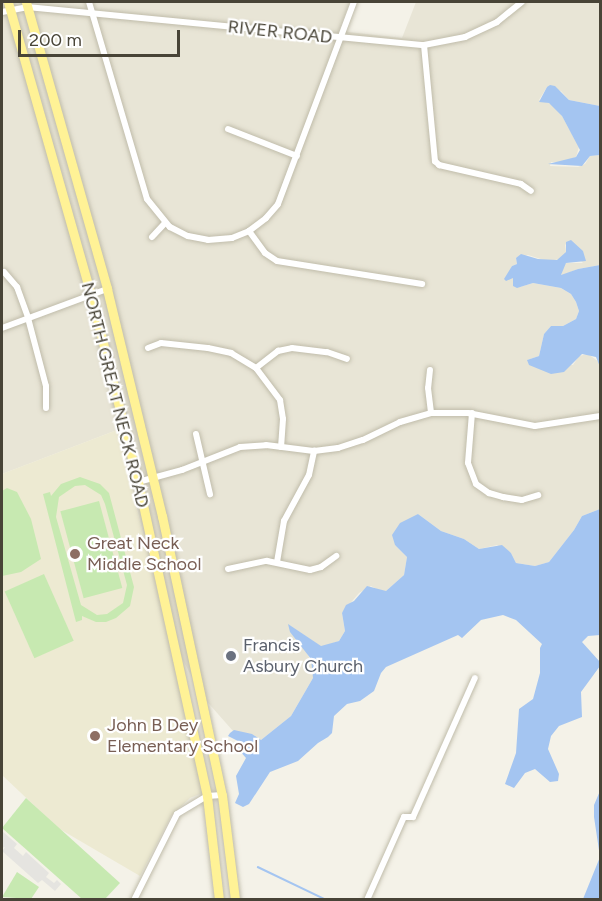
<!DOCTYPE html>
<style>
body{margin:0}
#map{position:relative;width:602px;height:901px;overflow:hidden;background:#f4f2e8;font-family:Figtree,sans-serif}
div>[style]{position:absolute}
.residential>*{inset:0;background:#e8e5d6}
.education>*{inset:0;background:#edead2}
.green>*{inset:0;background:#c7e9b1;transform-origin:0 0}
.parking>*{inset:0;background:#e5e4e0}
.water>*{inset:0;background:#a4c5f1}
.stream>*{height:1.5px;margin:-0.75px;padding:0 0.75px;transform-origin:0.75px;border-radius:0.75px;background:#a4c5f1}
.roads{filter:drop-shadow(0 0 2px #c0bcaa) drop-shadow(0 0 2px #c0bcaa)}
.minor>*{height:6px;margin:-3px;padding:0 3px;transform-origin:3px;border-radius:3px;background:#fff}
.primary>*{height:9px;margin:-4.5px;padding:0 4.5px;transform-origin:4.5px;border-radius:4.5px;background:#fff296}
.dots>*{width:16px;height:16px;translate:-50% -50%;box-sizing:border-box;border:3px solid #fff;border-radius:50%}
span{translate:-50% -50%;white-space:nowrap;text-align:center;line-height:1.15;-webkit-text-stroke:4.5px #fff;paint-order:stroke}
.street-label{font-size:18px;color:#484437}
.education-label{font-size:18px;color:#785e54}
.left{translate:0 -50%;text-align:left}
.worship-label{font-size:18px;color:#5b616d}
.frame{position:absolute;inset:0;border:3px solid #484437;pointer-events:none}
.scale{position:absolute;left:18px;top:30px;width:162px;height:27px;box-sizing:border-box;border:3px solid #484437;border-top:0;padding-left:8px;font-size:18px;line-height:21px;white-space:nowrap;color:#484437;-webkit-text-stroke:4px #fff;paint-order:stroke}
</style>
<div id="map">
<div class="residential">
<i style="clip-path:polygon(2px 2px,350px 2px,339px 31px,402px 38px,416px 2px,600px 2px,600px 106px,569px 100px,561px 91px,547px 87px,539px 100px,552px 104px,562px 116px,579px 147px,576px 157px,563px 162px,551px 162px,550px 166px,578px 167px,585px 164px,590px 156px,600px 155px,600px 265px,578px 269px,561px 276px,562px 267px,566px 263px,583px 263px,565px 244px,566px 252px,562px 259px,547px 261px,528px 255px,516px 258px,517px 264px,512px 266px,509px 274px,514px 279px,513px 285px,520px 287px,533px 283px,561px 288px,571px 294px,576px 302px,579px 311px,576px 319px,563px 326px,551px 326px,544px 334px,539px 356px,527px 360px,573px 365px,579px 356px,588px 354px,599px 362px,600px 509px,582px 516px,574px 530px,549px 562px,535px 566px,516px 563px,511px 553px,497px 545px,479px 549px,464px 539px,441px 531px,418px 514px,395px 545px,407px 557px,404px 575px,386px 591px,382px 592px,371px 586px,359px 593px,342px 613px,345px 631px,339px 641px,321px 647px,314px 643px,307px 653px,313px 665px,313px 678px,291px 716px,261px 740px,233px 731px,203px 697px,168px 633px,117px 430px,2px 474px)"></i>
</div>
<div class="education">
<i style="clip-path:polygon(117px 430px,168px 633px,202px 793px,190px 798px,171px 816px,140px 876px,58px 828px,2px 775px,2px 474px)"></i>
</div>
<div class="green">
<i style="clip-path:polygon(evenodd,80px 477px,100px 484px,109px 493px,134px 587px,130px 606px,116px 618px,106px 622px,96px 622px,82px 616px,82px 620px,76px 622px,43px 494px,50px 492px,51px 496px,61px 484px,80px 477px,85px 485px,101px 495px,105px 504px,127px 585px,123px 603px,107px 614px,97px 615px,81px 605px,56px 517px,59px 497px,75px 486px,85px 485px)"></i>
<i style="clip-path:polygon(7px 488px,17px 492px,31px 519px,41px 559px,21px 572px,2px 576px,2px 491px)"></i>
<i style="left:99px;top:501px;width:90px;height:40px;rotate:75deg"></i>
<i style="left:44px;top:574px;width:73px;height:43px;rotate:66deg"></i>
<i style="clip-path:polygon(26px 798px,120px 883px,105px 899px,82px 899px,2px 828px)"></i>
<i style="clip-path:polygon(17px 872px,39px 887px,31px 899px,2px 897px)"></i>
</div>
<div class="parking">
<i style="clip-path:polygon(2px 831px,17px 844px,14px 848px,23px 856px,26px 852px,49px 873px,46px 877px,54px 883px,57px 880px,61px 884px,55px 891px,42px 880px,38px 883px,2px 851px,5px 847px,2px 848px)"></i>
</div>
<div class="water">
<i style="clip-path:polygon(550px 85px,555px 86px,569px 100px,600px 106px,600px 155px,590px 156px,582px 166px,548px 164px,576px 157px,580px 150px,562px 116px,549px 103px,539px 102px,547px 87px)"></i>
<i style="clip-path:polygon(571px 240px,583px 251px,586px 261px,566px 263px,561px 275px,578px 269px,600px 265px,600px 367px,596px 357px,582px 354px,564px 372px,551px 374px,529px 365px,527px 360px,539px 356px,544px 334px,551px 326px,563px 326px,576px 319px,579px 311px,576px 302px,571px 294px,561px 288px,533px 283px,517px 288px,513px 286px,513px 278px,506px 281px,504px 279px,512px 266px,517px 264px,516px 258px,521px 254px,538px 259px,557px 260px,566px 252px,566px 242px)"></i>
<i style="clip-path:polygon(600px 509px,600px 635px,588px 636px,582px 642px,600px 662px,600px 666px,581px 692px,582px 717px,559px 726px,551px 736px,548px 749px,559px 774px,558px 781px,550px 782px,535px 769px,525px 773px,514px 788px,505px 784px,516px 753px,519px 709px,533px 699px,540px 673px,540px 648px,542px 644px,516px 620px,503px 615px,481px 620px,462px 638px,458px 635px,386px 667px,381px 673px,374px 691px,360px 701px,347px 704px,334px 716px,332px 733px,328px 737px,318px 743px,298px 761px,270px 772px,249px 804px,243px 807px,235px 803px,239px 794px,236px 776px,246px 758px,239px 750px,238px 741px,228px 736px,230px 733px,234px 730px,252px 734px,261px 740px,291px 716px,313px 678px,311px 659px,290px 632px,288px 624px,321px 646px,339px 641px,345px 631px,342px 613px,346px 605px,354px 601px,367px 586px,386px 591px,404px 575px,407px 557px,395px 545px,392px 535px,400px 523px,418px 514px,441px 531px,464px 539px,479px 549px,502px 545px,511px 553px,516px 563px,535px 566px,549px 562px,574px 530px,582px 516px)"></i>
<i style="clip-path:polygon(600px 791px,600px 899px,583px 899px,600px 857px,594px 817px,594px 805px)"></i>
</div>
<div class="stream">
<i style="left:258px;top:867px;width:76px;rotate:25.6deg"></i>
</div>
<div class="roads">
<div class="minor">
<i style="left:89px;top:2px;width:205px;rotate:73.6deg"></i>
<i style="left:147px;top:199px;width:36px;rotate:51deg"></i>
<i style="left:170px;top:227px;width:20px;rotate:27deg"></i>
<i style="left:188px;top:236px;width:20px;rotate:11deg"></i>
<i style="left:208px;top:240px;width:24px;rotate:-5deg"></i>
<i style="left:232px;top:238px;width:18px;rotate:-22deg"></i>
<i style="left:249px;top:231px;width:21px;rotate:-37deg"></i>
<i style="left:266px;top:218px;width:18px;rotate:-49deg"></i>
<i style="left:278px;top:204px;width:216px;rotate:-69.4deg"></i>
<i style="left:2px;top:12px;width:25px;rotate:-11deg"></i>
<i style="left:27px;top:7px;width:399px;rotate:5.5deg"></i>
<i style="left:424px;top:45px;width:42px;rotate:-11deg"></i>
<i style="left:465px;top:37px;width:35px;rotate:-25deg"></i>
<i style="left:497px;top:22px;width:32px;rotate:-39deg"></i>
<i style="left:424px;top:45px;width:117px;rotate:84.6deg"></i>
<i style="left:435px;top:161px;width:6px;rotate:45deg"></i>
<i style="left:439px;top:165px;width:84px;rotate:13deg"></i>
<i style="left:521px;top:184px;width:12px;rotate:35deg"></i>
<i style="left:228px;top:129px;width:74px;rotate:21.4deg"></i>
<i style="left:249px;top:231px;width:27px;rotate:54deg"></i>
<i style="left:265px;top:253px;width:14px;rotate:34deg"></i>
<i style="left:277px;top:261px;width:147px;rotate:9deg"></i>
<i style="left:152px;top:237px;width:19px;rotate:-47deg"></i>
<i style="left:4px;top:272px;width:20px;rotate:49deg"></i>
<i style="left:17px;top:287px;width:33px;rotate:70deg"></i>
<i style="left:28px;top:318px;width:70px;rotate:75.2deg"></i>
<i style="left:46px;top:386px;width:22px;rotate:90deg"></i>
<i style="left:2px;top:328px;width:112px;rotate:-20.4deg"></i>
<i style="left:148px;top:348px;width:14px;rotate:-21deg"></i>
<i style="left:161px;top:343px;width:47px;rotate:6.1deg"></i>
<i style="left:208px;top:348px;width:24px;rotate:12deg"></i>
<i style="left:231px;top:353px;width:29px;rotate:31deg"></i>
<i style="left:256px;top:368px;width:40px;rotate:53deg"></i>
<i style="left:280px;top:400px;width:19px;rotate:81deg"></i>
<i style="left:283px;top:419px;width:28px;rotate:94deg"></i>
<i style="left:256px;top:368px;width:28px;rotate:-38deg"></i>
<i style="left:278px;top:351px;width:14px;rotate:-12deg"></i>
<i style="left:292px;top:348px;width:35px;rotate:7deg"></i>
<i style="left:327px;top:352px;width:21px;rotate:19deg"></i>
<i style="left:430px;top:370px;width:18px;rotate:96deg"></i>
<i style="left:428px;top:388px;width:25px;rotate:83deg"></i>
<i style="left:472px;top:413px;width:50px;rotate:94.6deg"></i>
<i style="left:468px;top:463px;width:22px;rotate:69deg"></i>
<i style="left:476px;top:484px;width:16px;rotate:35deg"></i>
<i style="left:489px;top:493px;width:15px;rotate:16deg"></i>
<i style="left:503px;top:497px;width:19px;rotate:9deg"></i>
<i style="left:522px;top:500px;width:17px;rotate:-17deg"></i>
<i style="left:196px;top:434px;width:62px;rotate:76.9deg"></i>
<i style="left:138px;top:482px;width:46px;rotate:-15.3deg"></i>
<i style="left:182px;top:470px;width:62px;rotate:-21.6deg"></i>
<i style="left:240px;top:447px;width:26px;rotate:-4deg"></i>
<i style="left:266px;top:445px;width:48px;rotate:7.1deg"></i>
<i style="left:314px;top:451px;width:24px;rotate:-7deg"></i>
<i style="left:338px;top:448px;width:26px;rotate:-18deg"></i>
<i style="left:363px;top:440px;width:41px;rotate:-25.9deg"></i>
<i style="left:400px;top:422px;width:32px;rotate:-16deg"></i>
<i style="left:431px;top:413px;width:37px"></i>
<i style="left:468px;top:413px;width:68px;rotate:11deg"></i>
<i style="left:535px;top:426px;width:66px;rotate:-8.7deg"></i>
<i style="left:277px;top:562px;width:42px;rotate:-80.3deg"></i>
<i style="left:284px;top:521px;width:52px;rotate:-61.5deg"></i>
<i style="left:309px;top:475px;width:25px;rotate:-78deg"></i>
<i style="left:228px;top:569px;width:40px;rotate:-12deg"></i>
<i style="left:267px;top:561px;width:44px;rotate:11.8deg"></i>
<i style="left:310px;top:570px;width:11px;rotate:-15deg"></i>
<i style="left:321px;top:567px;width:19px;rotate:-36deg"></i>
<i style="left:134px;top:900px;width:96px;rotate:-63.4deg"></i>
<i style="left:177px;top:814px;width:35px;rotate:-31deg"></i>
<i style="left:207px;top:796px;width:15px;rotate:-4deg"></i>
<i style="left:367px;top:900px;width:91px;rotate:-66deg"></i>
<i style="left:404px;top:817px;width:9px"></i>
<i style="left:413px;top:817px;width:152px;rotate:-66deg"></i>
</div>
<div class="primary">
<i style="left:8px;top:2px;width:305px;rotate:74.2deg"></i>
<i style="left:91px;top:295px;width:193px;rotate:75.9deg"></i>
<i style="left:138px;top:482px;width:321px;rotate:77.6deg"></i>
<i style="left:207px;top:796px;width:105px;rotate:83.4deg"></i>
<i style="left:26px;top:2px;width:298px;rotate:74.2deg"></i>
<i style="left:107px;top:289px;width:234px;rotate:76.4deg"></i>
<i style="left:162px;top:516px;width:285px;rotate:77.9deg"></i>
<i style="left:222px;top:795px;width:106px;rotate:82.9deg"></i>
</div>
</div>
<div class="dots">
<i style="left:75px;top:554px;background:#8d6e63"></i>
<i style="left:231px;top:656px;background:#6b7280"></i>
<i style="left:95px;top:736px;background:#8d6e63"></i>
</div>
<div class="street-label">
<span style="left:280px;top:32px;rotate:6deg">RIVER ROAD</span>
<span style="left:115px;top:395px;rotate:76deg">NORTH GREAT NECK ROAD</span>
</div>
<div class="education-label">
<span class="left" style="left:87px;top:554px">Great Neck<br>Middle School</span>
<span class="left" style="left:107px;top:736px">John B Dey<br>Elementary School</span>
</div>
<div class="worship-label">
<span class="left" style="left:243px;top:656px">Francis<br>Asbury Church</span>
</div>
<div class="frame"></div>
<div class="scale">200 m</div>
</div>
